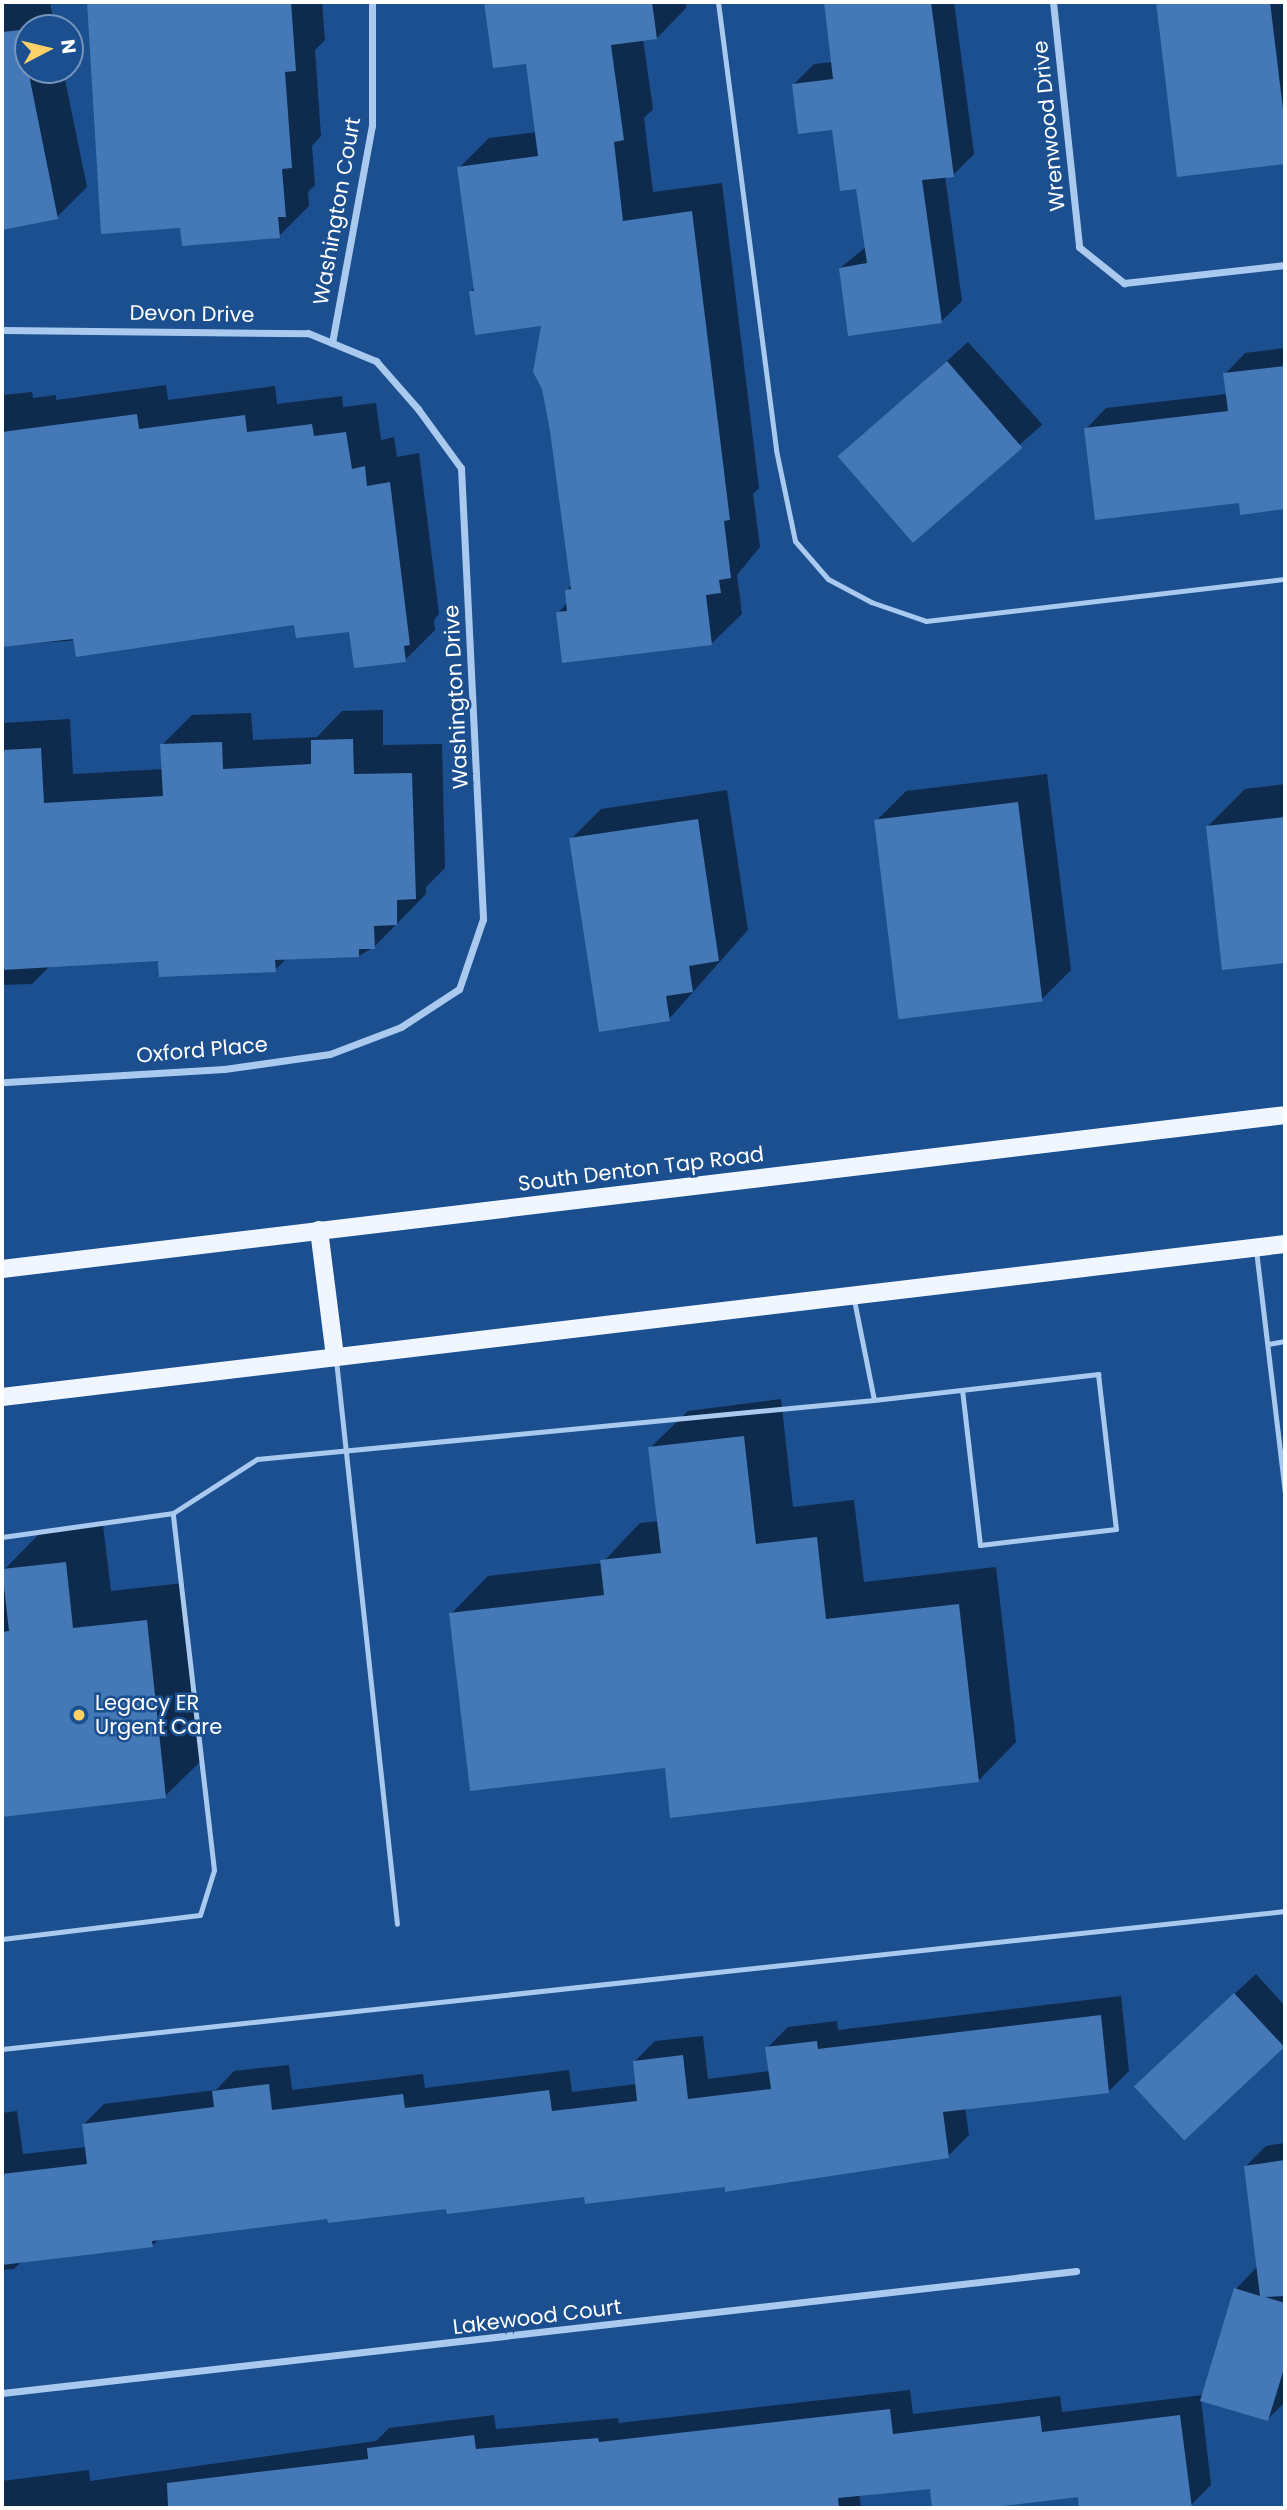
<!DOCTYPE html>
<style>
body{margin:0}
#map{position:relative;width:1287px;height:2510px;overflow:hidden;background:#1b4f8f;font-family:Poppins,sans-serif}
div>[style]{position:absolute}
.shadow>*{inset:0;background:#0007;transform-origin:0 0}
.building>*{inset:0;background:#4478b7;transform-origin:0 0}
.lane>*{height:5px;margin:-2.5px;padding:0 2.5px;transform-origin:2.5px;border-radius:2.5px;background:#a9c9ee}
.street>*{height:7px;margin:-3.5px;padding:0 3.5px;transform-origin:3.5px;border-radius:3.5px;background:#a9c9ee}
.primary>*{height:18px;margin:-9px;padding:0 9px;transform-origin:9px;border-radius:9px;background:#f0f6ff}
.dots>*{width:19px;height:19px;translate:-50% -50%;box-sizing:border-box;border:4px solid #1b4f8f;border-radius:50%}
span{translate:-50% -50%;white-space:nowrap;text-align:center;line-height:1.15;-webkit-text-stroke:5px #1b4f8f;paint-order:stroke}
.street-label{font-size:21px;color:#fff}
.poi-label{font-size:21px;color:#fff}
.left{translate:0 -50%;text-align:left}
.frame{position:absolute;inset:0;border:4px solid #fff;pointer-events:none}
.north{position:absolute;left:14px;top:14px;width:70px;height:70px;box-sizing:border-box;background:#1b4f8f;border:2px solid #7695bc;border-radius:50%;rotate:83deg;font-size:19px;font-weight:700;line-height:28px;text-align:center;color:#fff}
.north::after{content:'';display:block;margin:auto;width:24px;height:32px;background:#ffd166;clip-path:polygon(50% 0,100% 100%,50% 72%,0 100%)}
</style>
<div id="map">
<div class="shadow">
<i style="clip-path:polygon(2px 2px,50px 2px,55px 28px,28px 28px,28px 70px,63px 70px,87px 187px,57px 217px,3px 228px)"></i>
<i style="clip-path:polygon(89px 2px,322px 2px,325px 40px,315px 50px,321px 136px,312px 146px,315px 185px,308px 192px,309px 206px,279px 236px,182px 226px,103px 232px)"></i>
<i style="clip-path:polygon(482px 2px,686px 2px,686px 8px,657px 38px,643px 39px,653px 109px,644px 118px,653px 192px,722px 183px,759px 488px,753px 494px,760px 547px,737px 575px,742px 614px,712px 643px,558px 613px,568px 602px,567px 590px,572px 585px,543px 324px,471px 292px,475px 287px,459px 168px,489px 138px,537px 132px,527px 62px)"></i>
<i style="clip-path:polygon(825px 2px,954px 2px,974px 154px,953px 175px,945px 176px,962px 301px,941px 322px,840px 268px,866px 247px,858px 187px,834px 128px,794px 84px,814px 64px,833px 62px)"></i>
<i style="clip-path:polygon(1158px 2px,1285px 2px,1285px 162px,1179px 175px)"></i>
<i style="left:968px;top:342px;width:111px;height:172px;rotate:48deg"></i>
<i style="clip-path:polygon(1285px 348px,1285px 508px,1242px 513px,1240px 501px,1086px 429px,1106px 408px,1227px 394px,1225px 374px,1245px 353px)"></i>
<i style="clip-path:polygon(166px 385px,168px 400px,275px 386px,277px 404px,342px 396px,343px 407px,376px 403px,381px 440px,394px 437px,397px 457px,419px 453px,439px 614px,434px 620px,435px 630px,405px 660px,351px 630px,296px 623px,2px 646px,2px 395px,32px 392px,33px 398px,56px 395px,56px 400px)"></i>
<i style="clip-path:polygon(383px 710px,383px 745px,442px 744px,445px 868px,426px 887px,426px 894px,374px 947px,359px 956px,287px 958px,275px 970px,159px 960px,50px 966px,32px 984px,2px 985px,2px 723px,70px 719px,73px 774px,163px 769px,162px 745px,192px 715px,251px 713px,253px 740px,317px 737px,342px 711px)"></i>
<i style="clip-path:polygon(1047px 774px,1071px 970px,1041px 1000px,876px 821px,906px 791px)"></i>
<i style="clip-path:polygon(1285px 784px,1285px 961px,1224px 968px,1208px 826px,1245px 789px)"></i>
<i style="clip-path:polygon(727px 790px,748px 930px,669px 1019px,571px 839px,601px 809px)"></i>
<i style="clip-path:polygon(781px 1399px,793px 1507px,854px 1500px,864px 1582px,996px 1567px,1016px 1742px,979px 1780px,666px 1766px,451px 1614px,488px 1576px,602px 1563px,640px 1523px,659px 1521px,650px 1448px,688px 1411px)"></i>
<i style="clip-path:polygon(103px 1525px,111px 1591px,184px 1583px,203px 1759px,165px 1796px,2px 1815px,4px 1570px,41px 1532px)"></i>
<i style="clip-path:polygon(1256px 1974px,1285px 2006px,1285px 2044px,1185px 2138px,1157px 2066px)"></i>
<i style="clip-path:polygon(1121px 1996px,1129px 2071px,1109px 2091px,965px 2107px,969px 2135px,948px 2156px,329px 2217px,160px 2238px,152px 2246px,22px 2261px,14px 2269px,2px 2270px,2px 2113px,17px 2111px,23px 2154px,87px 2147px,84px 2124px,104px 2104px,216px 2090px,234px 2071px,289px 2065px,292px 2090px,423px 2074px,425px 2088px,569px 2070px,572px 2092px,637px 2084px,634px 2062px,655px 2041px,703px 2036px,708px 2079px,770px 2071px,767px 2048px,788px 2027px,837px 2021px,838px 2030px)"></i>
<i style="clip-path:polygon(1285px 2143px,1285px 2250px,1257px 2253px,1246px 2166px,1266px 2146px)"></i>
<i style="clip-path:polygon(1256px 2268px,1285px 2277px,1285px 2402px,1268px 2419px,1201px 2399px,1211px 2485px,1191px 2505px,1081px 2508px,1079px 2495px,934px 2508px,932px 2487px,859px 2494px,861px 2508px,2px 2508px,2px 2481px,89px 2470px,90px 2481px,376px 2441px,389px 2428px,494px 2415px,496px 2429px,618px 2418px,619px 2423px,910px 2390px,913px 2414px,1060px 2396px,1062px 2412px,1203px 2395px,1236px 2289px)"></i>
</div>
<div class="building">
<i style="clip-path:polygon(87px 2px,291px 2px,296px 71px,285px 72px,292px 168px,282px 169px,286px 217px,278px 217px,280px 238px,182px 246px,180px 228px,101px 234px)"></i>
<i style="clip-path:polygon(484px 2px,652px 2px,657px 39px,611px 45px,624px 140px,614px 142px,623px 221px,692px 211px,730px 520px,724px 521px,731px 578px,719px 580px,721px 593px,706px 595px,712px 645px,562px 663px,556px 612px,567px 611px,565px 590px,571px 589px,550px 431px,542px 389px,533px 372px,541px 326px,475px 335px,469px 291px,474px 291px,457px 167px,538px 156px,526px 64px,493px 68px)"></i>
<i style="clip-path:polygon(824px 2px,931px 2px,954px 177px,922px 180px,942px 323px,848px 336px,839px 268px,867px 263px,856px 189px,840px 191px,832px 130px,798px 134px,792px 84px,833px 79px)"></i>
<i style="clip-path:polygon(1156px 2px,1270px 2px,1285px 126px,1285px 164px,1177px 177px)"></i>
<i style="clip-path:polygon(20px 30px,58px 219px,2px 230px,2px 32px)"></i>
<i style="left:947px;top:361px;width:115px;height:145px;rotate:49deg"></i>
<i style="clip-path:polygon(1285px 366px,1285px 509px,1240px 515px,1239px 503px,1095px 520px,1084px 428px,1228px 411px,1223px 373px)"></i>
<i style="clip-path:polygon(137px 414px,139px 429px,245px 415px,247px 432px,312px 424px,314px 436px,346px 432px,352px 469px,365px 466px,367px 486px,390px 482px,410px 645px,404px 646px,406px 662px,354px 668px,349px 632px,296px 638px,294px 625px,76px 657px,73px 639px,2px 647px,2px 432px)"></i>
<i style="clip-path:polygon(353px 739px,354px 774px,412px 773px,416px 899px,397px 900px,397px 925px,374px 926px,375px 949px,359px 949px,359px 957px,275px 960px,276px 972px,159px 977px,158px 961px,2px 970px,2px 750px,41px 748px,44px 803px,163px 796px,160px 744px,222px 742px,223px 769px,311px 764px,311px 740px)"></i>
<i style="left:1018px;top:802px;width:201px;height:145px;rotate:83deg"></i>
<i style="clip-path:polygon(1285px 817px,1285px 963px,1222px 970px,1206px 826px)"></i>
<i style="clip-path:polygon(698px 819px,719px 961px,689px 966px,693px 992px,666px 996px,670px 1021px,599px 1032px,569px 838px)"></i>
<i style="clip-path:polygon(744px 1436px,756px 1544px,817px 1537px,826px 1619px,959px 1604px,979px 1782px,670px 1818px,665px 1768px,470px 1791px,449px 1613px,604px 1595px,600px 1560px,661px 1553px,648px 1447px)"></i>
<i style="clip-path:polygon(66px 1562px,73px 1628px,147px 1620px,166px 1798px,2px 1817px,2px 1632px,9px 1631px,2px 1569px)"></i>
<i style="left:1234px;top:1993px;width:74px;height:137px;rotate:47deg"></i>
<i style="clip-path:polygon(1101px 2015px,1109px 2093px,943px 2112px,949px 2158px,725px 2192px,725px 2187px,585px 2204px,584px 2197px,447px 2214px,446px 2209px,328px 2223px,327px 2219px,152px 2241px,153px 2247px,2px 2265px,2px 2174px,87px 2164px,82px 2124px,214px 2107px,212px 2091px,269px 2084px,272px 2110px,403px 2094px,405px 2108px,549px 2090px,552px 2111px,637px 2101px,633px 2061px,683px 2055px,688px 2099px,771px 2089px,765px 2047px,817px 2041px,818px 2049px)"></i>
<i style="clip-path:polygon(1285px 2160px,1285px 2296px,1265px 2297px,1285px 2303px,1285px 2365px,1268px 2421px,1200px 2401px,1234px 2288px,1260px 2296px,1244px 2166px)"></i>
<i style="clip-path:polygon(890px 2409px,893px 2434px,1040px 2416px,1042px 2432px,1180px 2415px,1192px 2508px,1079px 2508px,1078px 2497px,986px 2508px,932px 2508px,930px 2489px,838px 2498px,839px 2508px,168px 2508px,167px 2483px,368px 2459px,367px 2448px,474px 2435px,476px 2449px,598px 2438px,599px 2442px)"></i>
</div>
<div class="lane">
<i style="left:718px;top:2px;width:452px;rotate:82.6deg"></i>
<i style="left:776px;top:450px;width:93px;rotate:78.2deg"></i>
<i style="left:795px;top:541px;width:50px;rotate:49deg"></i>
<i style="left:828px;top:579px;width:49px;rotate:28.1deg"></i>
<i style="left:871px;top:602px;width:58px;rotate:19.1deg"></i>
<i style="left:926px;top:621px;width:361px;rotate:-6.7deg"></i>
<i style="left:1256px;top:1250px;width:245px;rotate:83.2deg"></i>
<i style="left:1268px;top:1344px;width:17px;rotate:-10deg"></i>
<i style="left:336px;top:1360px;width:567px;rotate:83.83deg"></i>
<i style="left:874px;top:1400px;width:226px;rotate:-6.6deg"></i>
<i style="left:1098px;top:1374px;width:156px;rotate:83.4deg"></i>
<i style="left:1116px;top:1529px;width:137px;rotate:173.3deg"></i>
<i style="left:980px;top:1545px;width:156px;rotate:-96.6deg"></i>
<i style="left:2px;top:1537px;width:173px;rotate:-8deg"></i>
<i style="left:173px;top:1513px;width:100px;rotate:-32.7deg"></i>
<i style="left:257px;top:1459px;width:620px;rotate:-5.46deg"></i>
<i style="left:874px;top:1400px;width:102px;rotate:-101.3deg"></i>
<i style="left:2px;top:1939px;width:199px;rotate:-6.9deg"></i>
<i style="left:200px;top:1915px;width:47px;rotate:-72.7deg"></i>
<i style="left:214px;top:1870px;width:359px;rotate:-96.6deg"></i>
<i style="left:2px;top:2049px;width:1290px;rotate:-6.14deg"></i>
</div>
<div class="street">
<i style="left:1053px;top:2px;width:246px;rotate:83.9deg"></i>
<i style="left:1079px;top:247px;width:58px;rotate:38.7deg"></i>
<i style="left:1124px;top:283px;width:162px;rotate:-6.4deg"></i>
<i style="left:2px;top:330px;width:306px;rotate:0.6deg"></i>
<i style="left:308px;top:333px;width:74px;rotate:22.4deg"></i>
<i style="left:376px;top:361px;width:64px;rotate:48.8deg"></i>
<i style="left:418px;top:409px;width:73px;rotate:53.9deg"></i>
<i style="left:461px;top:468px;width:452px;rotate:87.2deg"></i>
<i style="left:483px;top:919px;width:74px;rotate:108.9deg"></i>
<i style="left:459px;top:989px;width:69px;rotate:146.8deg"></i>
<i style="left:401px;top:1027px;width:76px;rotate:159.2deg"></i>
<i style="left:330px;top:1054px;width:107px;rotate:171.9deg"></i>
<i style="left:224px;top:1069px;width:222px;rotate:176.6deg"></i>
<i style="left:332px;top:343px;width:221px;rotate:-79.6deg"></i>
<i style="left:372px;top:126px;width:124px;rotate:-90deg"></i>
<i style="left:2px;top:2393px;width:1081px;rotate:-6.48deg"></i>
</div>
<div class="primary">
<i style="left:319px;top:1230px;width:128px;rotate:82.8deg"></i>
<i style="left:2px;top:1269px;width:1292px;rotate:-6.84deg"></i>
<i style="left:2px;top:1397px;width:1292px;rotate:-6.8deg"></i>
</div>
<div class="dots">
<i style="left:79px;top:1715px;background:#ffd166"></i>
</div>
<div class="street-label">
<span style="left:1049px;top:126px;rotate:-96deg">Wrenwood Drive</span>
<span style="left:337px;top:211px;rotate:-80deg">Washington Court</span>
<span style="left:192px;top:314px;rotate:1deg">Devon Drive</span>
<span style="left:456px;top:697px;rotate:-93deg">Washington Drive</span>
<span style="left:202px;top:1050px;rotate:-5deg">Oxford Place</span>
<span style="left:641px;top:1169px;rotate:-7deg">South Denton Tap Road</span>
<span style="left:537px;top:2317px;rotate:-7deg">Lakewood Court</span>
</div>
<div class="poi-label">
<span class="left" style="left:95px;top:1715px">Legacy ER<br>Urgent Care</span>
</div>
<div class="frame"></div>
<div class="north">N</div>
</div>
